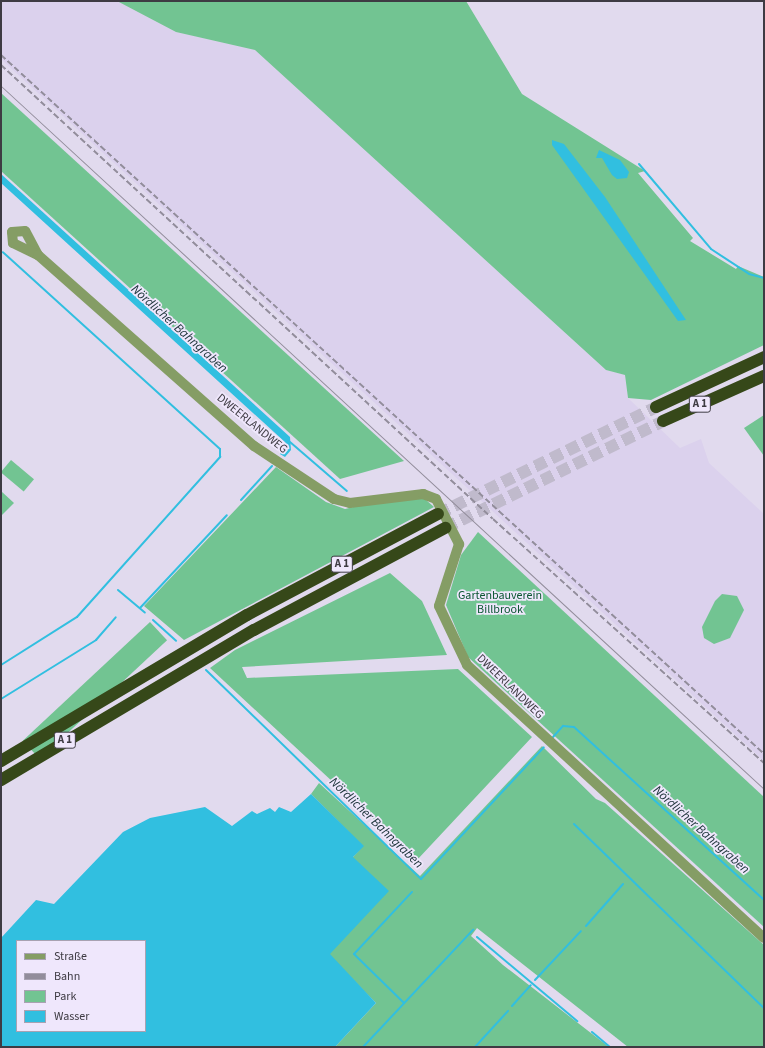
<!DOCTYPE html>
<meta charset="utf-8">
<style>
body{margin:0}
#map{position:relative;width:765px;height:1048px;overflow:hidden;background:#e1daee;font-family:"Source Sans 3",sans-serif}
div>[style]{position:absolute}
.built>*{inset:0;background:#dbd1ed}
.green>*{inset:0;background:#72c492;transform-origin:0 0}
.water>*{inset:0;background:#31bfe0}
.stream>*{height:2px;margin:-1px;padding:0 1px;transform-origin:1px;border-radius:1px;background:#31bfe0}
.highway-tunnel>*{height:12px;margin-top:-6px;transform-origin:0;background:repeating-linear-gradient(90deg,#c0bacc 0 12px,transparent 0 18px)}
.minor>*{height:10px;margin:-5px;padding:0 5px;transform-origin:5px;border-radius:5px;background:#859d65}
.highway>*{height:12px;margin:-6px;padding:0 6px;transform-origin:6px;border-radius:6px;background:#364819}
.tram>*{height:1px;margin:-0.5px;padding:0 0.5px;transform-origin:0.5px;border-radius:0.5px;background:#928d9b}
.rail>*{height:2px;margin-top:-1px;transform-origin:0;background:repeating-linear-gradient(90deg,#928d9b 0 6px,transparent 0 9px)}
span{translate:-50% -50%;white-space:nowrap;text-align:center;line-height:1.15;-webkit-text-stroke:3.5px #efe7fc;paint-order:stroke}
.shield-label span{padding:1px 3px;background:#efe7fc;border:1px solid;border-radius:3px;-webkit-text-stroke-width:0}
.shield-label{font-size:11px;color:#3e3b43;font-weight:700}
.street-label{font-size:12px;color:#3e3b43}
.park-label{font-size:12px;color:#0b5632}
.water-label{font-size:13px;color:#193036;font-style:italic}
.frame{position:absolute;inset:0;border:2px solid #3e3b43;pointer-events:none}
.legend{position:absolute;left:16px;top:940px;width:130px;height:92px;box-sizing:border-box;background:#efe7fc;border:1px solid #a8a2b2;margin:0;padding:5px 7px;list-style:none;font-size:12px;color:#3e3b43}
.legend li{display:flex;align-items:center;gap:8px;height:20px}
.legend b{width:20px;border:1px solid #a8a2b2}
</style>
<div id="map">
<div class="built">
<i style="clip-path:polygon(1px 1px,117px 1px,176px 32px,255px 50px,606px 370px,625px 375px,628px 398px,680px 448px,701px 439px,709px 463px,764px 514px,764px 761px,1px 59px)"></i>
</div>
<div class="green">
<i style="clip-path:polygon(117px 1px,466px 1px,522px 94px,645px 171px,638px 173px,693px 238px,690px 241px,736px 269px,738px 266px,764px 277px,764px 345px,651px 400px,628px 398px,625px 375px,606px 370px,255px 50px,176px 32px)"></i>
<i style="clip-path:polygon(1px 93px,404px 461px,340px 479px,1px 171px)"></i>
<i style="clip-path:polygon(764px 415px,764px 456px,744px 428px)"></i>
<i style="left:11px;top:460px;width:30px;height:16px;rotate:40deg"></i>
<i style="clip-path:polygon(276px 467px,326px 502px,345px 509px,396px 497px,425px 499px,434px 507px,184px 640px,144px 606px)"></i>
<i style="clip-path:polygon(1px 491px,14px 503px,2px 515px,1px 513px)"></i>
<i style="clip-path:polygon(478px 532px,764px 797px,764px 927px,468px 657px,446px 605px,461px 555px)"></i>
<i style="clip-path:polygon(390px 573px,422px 601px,447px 655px,242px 667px,247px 678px,458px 669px,532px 737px,417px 860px,210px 668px,235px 650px)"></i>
<i style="clip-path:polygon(722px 594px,737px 596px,744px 610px,730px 638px,714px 644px,704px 638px,702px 627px,715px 601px)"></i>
<i style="left:150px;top:622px;width:25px;height:174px;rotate:47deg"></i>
<i style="clip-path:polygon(542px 746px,596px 799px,605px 803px,764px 945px,764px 1047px,628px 1047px,477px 928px,471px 936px,503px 965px,609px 1047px,335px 1047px,376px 1003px,329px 955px,353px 857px,363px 846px,311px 794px,319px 783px,420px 876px)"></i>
</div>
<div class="water">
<i style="clip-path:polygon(552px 140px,564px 144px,605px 197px,686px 320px,678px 321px,552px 145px)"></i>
<i style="clip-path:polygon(599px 150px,620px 160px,629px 172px,627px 178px,617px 179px,612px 175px,602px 158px,596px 158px)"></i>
<i style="clip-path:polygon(1px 174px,290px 437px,291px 450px,285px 457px,280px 454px,286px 443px,1px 183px)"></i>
<i style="clip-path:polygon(evenodd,311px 794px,364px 846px,353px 857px,389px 891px,330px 954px,376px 1003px,335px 1047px,1px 1047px,1px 938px,36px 900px,54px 904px,123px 832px,150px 818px,205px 807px,232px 826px,252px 811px,257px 814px,270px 808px,275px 812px,279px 807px,291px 812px,311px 794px,17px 941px,145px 941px,145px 1031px,17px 1031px,17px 941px)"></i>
</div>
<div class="stream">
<i style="left:639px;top:164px;width:111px;rotate:49.7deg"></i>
<i style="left:711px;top:249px;width:45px;rotate:33.3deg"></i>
<i style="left:749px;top:274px;width:16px;rotate:15deg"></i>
<i style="left:290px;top:442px;width:75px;rotate:40.7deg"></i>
<i style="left:241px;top:500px;width:46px;rotate:-47.6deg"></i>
<i style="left:118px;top:590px;width:35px;rotate:40deg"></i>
<i style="left:140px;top:608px;width:127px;rotate:-46.9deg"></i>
<i style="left:153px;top:620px;width:31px;rotate:42deg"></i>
<i style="left:1px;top:665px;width:90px;rotate:-32.3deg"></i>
<i style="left:77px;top:617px;width:215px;rotate:-48.2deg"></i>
<i style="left:220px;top:457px;width:8px;rotate:-90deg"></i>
<i style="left:220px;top:449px;width:293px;rotate:-137.8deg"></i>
<i style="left:206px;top:670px;width:300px;rotate:44.2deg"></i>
<i style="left:421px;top:879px;width:180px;rotate:-47deg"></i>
<i style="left:1px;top:699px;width:112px;rotate:-31.8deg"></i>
<i style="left:96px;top:640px;width:30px;rotate:-49deg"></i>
<i style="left:553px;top:737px;width:15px;rotate:-48deg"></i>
<i style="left:563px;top:726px;width:11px;rotate:5deg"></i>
<i style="left:574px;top:727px;width:257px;rotate:42.3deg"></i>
<i style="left:574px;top:824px;width:264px;rotate:44.1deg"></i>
<i style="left:586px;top:926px;width:56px;rotate:-48.6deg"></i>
<i style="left:477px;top:937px;width:131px;rotate:40deg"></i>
<i style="left:535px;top:980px;width:67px;rotate:-46.8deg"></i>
<i style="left:404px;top:1003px;width:70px;rotate:-135.6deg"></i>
<i style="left:354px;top:954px;width:85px;rotate:-46.9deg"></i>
<i style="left:512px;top:1006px;width:28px;rotate:-48deg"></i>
<i style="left:592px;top:1032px;width:23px;rotate:40deg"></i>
<i style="left:363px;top:1047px;width:161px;rotate:-46.8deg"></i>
<i style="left:475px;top:1047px;width:49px;rotate:-47.5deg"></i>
</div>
<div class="highway-tunnel">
<i style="left:438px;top:514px;width:243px;rotate:-26.1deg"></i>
<i style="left:445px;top:528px;width:243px;rotate:-26.1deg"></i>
</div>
<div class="minor">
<i style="left:38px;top:255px;width:27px;rotate:-118deg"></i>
<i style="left:25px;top:231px;width:13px;rotate:176deg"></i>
<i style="left:12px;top:232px;width:11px;rotate:85deg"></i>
<i style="left:13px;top:243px;width:28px;rotate:26deg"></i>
<i style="left:38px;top:255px;width:288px;rotate:41.5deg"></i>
<i style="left:254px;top:446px;width:96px;rotate:33.5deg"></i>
<i style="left:334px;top:499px;width:16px;rotate:14deg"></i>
<i style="left:350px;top:503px;width:74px;rotate:-7deg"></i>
<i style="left:423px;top:494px;width:14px;rotate:21deg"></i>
<i style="left:436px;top:499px;width:51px;rotate:62.9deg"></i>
<i style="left:459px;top:544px;width:65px;rotate:107.9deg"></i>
<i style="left:439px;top:606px;width:65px;rotate:64.6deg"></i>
<i style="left:467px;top:665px;width:403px;rotate:42.6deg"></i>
</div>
<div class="highway">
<i style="left:656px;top:407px;width:119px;rotate:-24.8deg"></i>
<i style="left:663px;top:421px;width:111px;rotate:-24deg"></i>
<i style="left:1px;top:761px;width:286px;rotate:-30.7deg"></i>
<i style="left:247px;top:615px;width:216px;rotate:-27.9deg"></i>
<i style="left:1px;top:780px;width:294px;rotate:-30.7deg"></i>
<i style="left:254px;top:630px;width:217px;rotate:-28.1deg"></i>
</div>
<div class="tram">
<i style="left:1px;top:86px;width:1037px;rotate:42.66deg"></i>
</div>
<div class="rail">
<i style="left:1px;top:55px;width:1035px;rotate:42.49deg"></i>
<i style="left:1px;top:65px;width:669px;rotate:42.7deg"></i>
<i style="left:493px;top:519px;width:365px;rotate:42deg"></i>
</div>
<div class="shield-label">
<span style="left:700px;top:404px">A 1</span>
<span style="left:342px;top:564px">A 1</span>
<span style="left:65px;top:740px">A 1</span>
</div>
<div class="street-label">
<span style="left:252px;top:424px;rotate:39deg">DWEERLANDWEG</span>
<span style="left:510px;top:687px;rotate:44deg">DWEERLANDWEG</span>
</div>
<div class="park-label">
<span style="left:500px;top:603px">Gartenbauverein<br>Billbrook</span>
</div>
<div class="water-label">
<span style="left:179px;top:329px;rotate:42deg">Nördlicher Bahngraben</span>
<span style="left:376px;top:823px;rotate:44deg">Nördlicher Bahngraben</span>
<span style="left:701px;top:830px;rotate:42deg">Nördlicher Bahngraben</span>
</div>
<div class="frame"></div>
<ul class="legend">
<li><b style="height:5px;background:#859d65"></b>Straße</li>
<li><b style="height:5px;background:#928d9b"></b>Bahn</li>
<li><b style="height:11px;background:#72c492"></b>Park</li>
<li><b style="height:11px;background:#31bfe0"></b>Wasser</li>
</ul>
</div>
